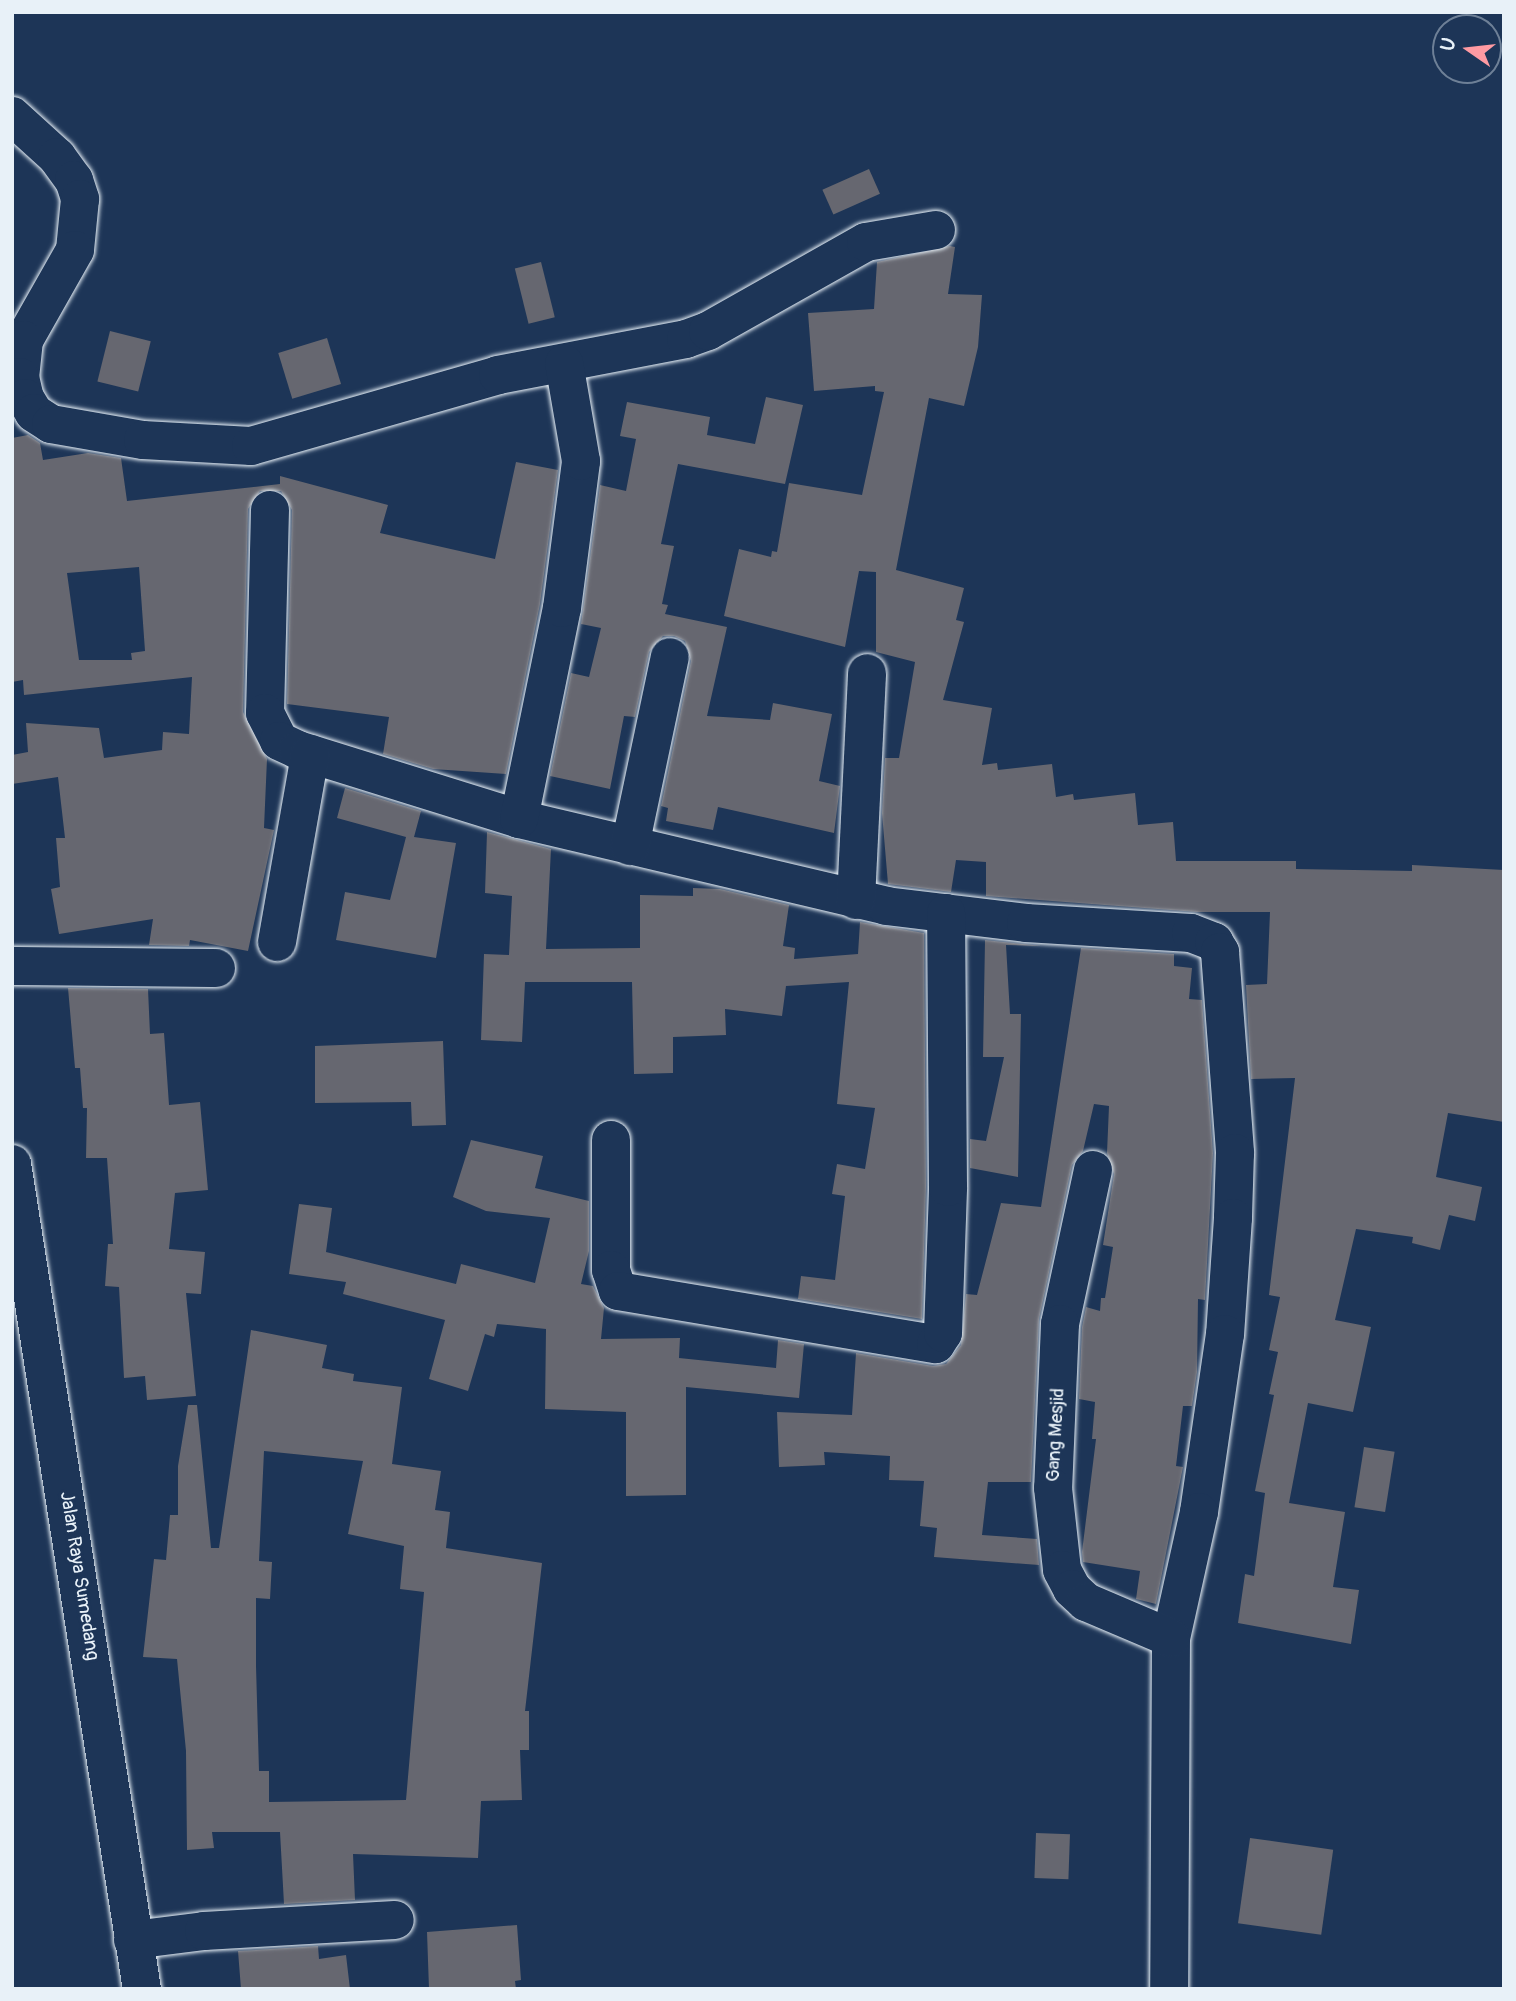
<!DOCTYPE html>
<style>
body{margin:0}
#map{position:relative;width:1516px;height:2001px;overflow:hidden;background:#1d3557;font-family:Pangolin,sans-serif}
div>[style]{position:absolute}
.building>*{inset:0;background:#666770;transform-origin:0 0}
.roads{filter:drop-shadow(0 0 2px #e8f1f8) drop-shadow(0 0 2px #e8f1f8)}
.minor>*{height:38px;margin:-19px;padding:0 19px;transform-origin:19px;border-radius:19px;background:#1d3557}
.highway>*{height:38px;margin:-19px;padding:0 19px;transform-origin:19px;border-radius:19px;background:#1d3557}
span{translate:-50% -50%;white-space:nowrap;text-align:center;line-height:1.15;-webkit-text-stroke:6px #1d3557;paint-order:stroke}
.street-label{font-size:19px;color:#e8f1f8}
.frame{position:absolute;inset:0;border:14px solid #e8f1f8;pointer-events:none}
.north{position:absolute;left:1432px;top:14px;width:70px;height:70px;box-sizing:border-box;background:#1d3557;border:2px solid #6e8097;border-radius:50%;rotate:284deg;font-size:19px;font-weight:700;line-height:28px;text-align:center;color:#e8f1f8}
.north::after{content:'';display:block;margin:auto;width:24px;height:32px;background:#ff9aa2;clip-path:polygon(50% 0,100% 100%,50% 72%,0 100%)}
</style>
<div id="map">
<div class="building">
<i style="left:869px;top:169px;width:27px;height:51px;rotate:66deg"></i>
<i style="clip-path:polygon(950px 246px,955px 247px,948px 294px,982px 295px,978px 347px,964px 406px,929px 398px,896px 570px,964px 588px,956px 620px,964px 622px,943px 700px,992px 708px,982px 765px,997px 763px,998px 770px,1052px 764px,1056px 797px,1073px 794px,1074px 800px,1135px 793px,1138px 825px,1173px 822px,1176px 861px,1296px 861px,1296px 869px,1412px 871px,1412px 865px,1504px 870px,1504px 1122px,1448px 1113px,1436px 1177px,1482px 1187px,1475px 1221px,1449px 1215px,1440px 1250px,1412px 1243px,1413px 1237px,1356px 1229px,1335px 1320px,1371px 1327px,1353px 1412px,1308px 1403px,1289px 1503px,1345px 1512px,1333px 1587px,1359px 1590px,1351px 1644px,1238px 1623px,1245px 1574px,1254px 1576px,1265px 1493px,1255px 1491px,1274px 1395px,1269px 1394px,1278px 1352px,1269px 1350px,1280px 1297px,1269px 1295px,1295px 1078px,1251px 1079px,1246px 985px,1267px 984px,1270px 912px,1197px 912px,986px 896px,986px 862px,956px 860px,951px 892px,888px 884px,882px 813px,885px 758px,899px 758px,915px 662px,876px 652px,876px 572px,859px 571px,845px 647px,724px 616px,739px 549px,771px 557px,772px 551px,777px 552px,789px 483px,862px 495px,884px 392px,875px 391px,875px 386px,814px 391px,808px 313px,874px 309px,877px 262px)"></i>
<i style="left:541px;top:262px;width:57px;height:27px;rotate:76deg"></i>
<i style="left:110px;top:331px;width:42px;height:52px;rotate:14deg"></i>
<i style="left:327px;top:338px;width:48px;height:51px;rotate:73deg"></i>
<i style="clip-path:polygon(766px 397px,803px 405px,785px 484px,678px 464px,661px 544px,674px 546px,662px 604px,668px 605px,665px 614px,727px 627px,707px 716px,770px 720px,773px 703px,832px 714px,819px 781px,840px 786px,834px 833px,718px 807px,713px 830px,666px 821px,668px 808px,661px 806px,691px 661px,685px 641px,674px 636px,663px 636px,649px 652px,635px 717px,624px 716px,610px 789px,550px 776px,571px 673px,589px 677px,601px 628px,581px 624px,600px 485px,626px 491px,636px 439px,620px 436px,627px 402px,710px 417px,707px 435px,755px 444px)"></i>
<i style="clip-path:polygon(evenodd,28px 435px,40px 443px,43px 460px,88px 453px,121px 458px,127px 501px,280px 484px,280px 476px,388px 505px,380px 533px,495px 559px,516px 462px,558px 470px,540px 604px,506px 774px,433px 769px,383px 754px,389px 717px,287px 704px,292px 510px,281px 491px,260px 491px,248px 509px,243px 712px,267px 759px,264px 828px,274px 830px,248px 951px,190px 940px,189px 946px,149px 945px,153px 919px,59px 934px,51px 889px,60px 887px,56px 838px,65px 838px,58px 777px,12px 784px,12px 755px,28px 752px,26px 723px,99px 728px,104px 758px,162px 750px,163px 732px,189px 734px,192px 677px,24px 695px,23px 680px,12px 682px,12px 438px,28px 435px,139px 567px,145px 651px,131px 653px,132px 660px,79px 660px,67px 573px,139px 567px)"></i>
<i style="clip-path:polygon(345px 788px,421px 811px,414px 837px,456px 843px,436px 958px,336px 940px,345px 892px,390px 900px,406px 837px,337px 818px)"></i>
<i style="clip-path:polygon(487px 832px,551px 849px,546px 949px,640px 948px,640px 895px,693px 896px,693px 888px,720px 889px,789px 905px,783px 946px,795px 948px,794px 959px,858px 954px,860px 922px,924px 933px,926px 1187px,922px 1319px,798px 1299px,801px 1276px,835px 1280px,845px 1196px,832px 1194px,837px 1164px,865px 1169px,875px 1108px,837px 1104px,849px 982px,786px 986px,782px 1016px,725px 1009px,726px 1035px,673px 1037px,673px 1073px,634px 1074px,632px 982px,525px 982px,522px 1042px,481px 1040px,484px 954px,509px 955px,512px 896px,485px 893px)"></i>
<i style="clip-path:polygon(985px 940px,1042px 946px,1006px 945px,1010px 1014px,1021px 1014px,1018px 1177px,970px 1168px,970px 1139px,986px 1141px,1004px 1057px,983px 1057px)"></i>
<i style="clip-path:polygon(1081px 948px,1174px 954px,1174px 966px,1192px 968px,1189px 999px,1202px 1000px,1213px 1153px,1205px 1300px,1198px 1299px,1197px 1372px,1192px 1406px,1183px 1406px,1176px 1466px,1183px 1467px,1156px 1604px,1136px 1599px,1140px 1571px,1083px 1562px,1082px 1552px,1096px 1439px,1092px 1439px,1095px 1402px,1079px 1399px,1082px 1327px,1086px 1307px,1100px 1311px,1101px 1298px,1105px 1298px,1113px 1247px,1103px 1245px,1114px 1174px,1107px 1153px,1109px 1106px,1094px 1104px,1083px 1151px,1072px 1165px,1039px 1319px,1031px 1482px,988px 1482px,982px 1535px,1037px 1539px,1039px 1565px,934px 1557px,937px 1528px,920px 1526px,924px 1481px,889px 1480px,890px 1456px,824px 1452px,825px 1465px,779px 1467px,777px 1412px,852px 1415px,856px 1353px,933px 1366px,946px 1364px,961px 1345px,966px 1294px,977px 1295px,1001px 1203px,1041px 1207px)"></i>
<i style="clip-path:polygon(68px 988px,148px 989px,150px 1034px,164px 1033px,169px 1105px,200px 1102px,208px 1190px,175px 1193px,169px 1249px,205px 1252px,201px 1294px,186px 1293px,196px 1396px,147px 1400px,145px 1376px,124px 1378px,119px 1287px,105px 1286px,108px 1244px,113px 1244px,107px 1158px,86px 1158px,87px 1108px,83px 1108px,80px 1068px,75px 1068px)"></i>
<i style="clip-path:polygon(443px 1041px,446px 1125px,412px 1126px,411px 1102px,315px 1103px,315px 1046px)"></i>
<i style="clip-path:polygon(471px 1140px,543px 1156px,535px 1188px,589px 1201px,589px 1251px,581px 1284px,593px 1286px,604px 1308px,601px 1339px,680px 1338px,679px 1358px,776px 1368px,778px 1340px,804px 1344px,799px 1398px,686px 1387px,686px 1495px,626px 1496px,626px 1412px,545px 1409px,546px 1329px,497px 1324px,494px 1337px,485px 1334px,468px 1391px,429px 1379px,445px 1320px,343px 1294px,346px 1282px,289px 1274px,299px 1204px,332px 1208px,326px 1252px,456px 1284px,461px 1264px,535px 1283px,550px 1218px,486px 1211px,453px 1197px)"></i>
<i style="clip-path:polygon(evenodd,251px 1330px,327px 1345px,322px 1368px,354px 1374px,353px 1381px,402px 1387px,392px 1464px,441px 1471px,435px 1510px,450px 1512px,446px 1548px,542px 1563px,525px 1711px,529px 1711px,529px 1750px,520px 1750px,522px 1800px,481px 1801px,478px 1858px,353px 1854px,355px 1900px,284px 1904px,280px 1832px,212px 1832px,214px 1848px,187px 1850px,186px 1751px,177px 1659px,143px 1657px,154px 1559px,166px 1560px,170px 1515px,178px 1515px,178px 1466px,188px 1405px,197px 1405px,211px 1548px,219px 1548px,251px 1330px,264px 1451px,363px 1461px,348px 1534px,404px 1546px,400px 1589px,424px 1592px,406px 1800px,269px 1802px,269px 1771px,259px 1771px,256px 1666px,256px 1598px,270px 1599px,272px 1562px,259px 1561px,264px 1451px)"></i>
<i style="left:1364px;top:1447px;width:31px;height:61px;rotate:9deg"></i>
<i style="left:1036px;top:1833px;width:34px;height:45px;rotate:2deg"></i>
<i style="left:1250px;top:1838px;width:84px;height:86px;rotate:8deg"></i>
<i style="clip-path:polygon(517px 1925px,521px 1980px,515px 1981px,516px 1989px,429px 1989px,427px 1932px)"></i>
<i style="clip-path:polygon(318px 1946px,319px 1959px,346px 1955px,350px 1989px,241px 1989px,238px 1951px)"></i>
</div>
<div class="roads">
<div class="minor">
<i style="left:12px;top:116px;width:61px;rotate:42.3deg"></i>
<i style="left:57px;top:157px;width:29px;rotate:54deg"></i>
<i style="left:74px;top:180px;width:20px;rotate:72deg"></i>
<i style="left:80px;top:199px;width:51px;rotate:95.6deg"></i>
<i style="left:75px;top:250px;width:103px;rotate:119.5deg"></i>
<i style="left:24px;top:340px;width:37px;rotate:96deg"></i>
<i style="left:20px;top:377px;width:22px;rotate:77deg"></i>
<i style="left:25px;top:398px;width:17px;rotate:59deg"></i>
<i style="left:34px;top:413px;width:20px;rotate:33deg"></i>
<i style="left:51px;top:424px;width:93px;rotate:9.9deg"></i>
<i style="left:143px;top:440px;width:108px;rotate:3.2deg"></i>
<i style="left:251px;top:446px;width:257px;rotate:-16deg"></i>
<i style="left:498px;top:375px;width:191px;rotate:-10.8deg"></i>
<i style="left:686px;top:339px;width:23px;rotate:-20deg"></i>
<i style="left:708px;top:331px;width:181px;rotate:-29.4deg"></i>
<i style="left:866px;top:242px;width:71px;rotate:-9.7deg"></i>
<i style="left:270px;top:510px;width:203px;rotate:91.4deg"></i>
<i style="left:265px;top:713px;width:31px;rotate:63deg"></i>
<i style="left:279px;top:741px;width:21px;rotate:25deg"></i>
<i style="left:298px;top:750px;width:232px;rotate:17.3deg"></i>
<i style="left:519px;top:819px;width:377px;rotate:13.3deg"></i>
<i style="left:886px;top:906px;width:141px;rotate:6.9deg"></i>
<i style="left:1026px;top:923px;width:165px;rotate:3.5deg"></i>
<i style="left:1191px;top:933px;width:25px;rotate:21deg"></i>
<i style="left:1214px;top:942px;width:12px;rotate:59deg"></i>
<i style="left:1220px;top:952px;width:202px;rotate:85.7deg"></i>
<i style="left:1235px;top:1153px;width:65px;rotate:91.8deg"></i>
<i style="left:1233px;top:1218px;width:116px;rotate:93.9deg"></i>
<i style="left:1225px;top:1334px;width:180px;rotate:98.3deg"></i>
<i style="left:1199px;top:1512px;width:129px;rotate:102.5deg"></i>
<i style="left:1171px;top:1638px;width:351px;rotate:90.3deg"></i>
<i style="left:519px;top:819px;width:215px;rotate:-78.5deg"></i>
<i style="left:562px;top:608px;width:148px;rotate:-82.6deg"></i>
<i style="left:581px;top:461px;width:99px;rotate:-99.8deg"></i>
<i style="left:630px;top:846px;width:193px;rotate:-78.1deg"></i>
<i style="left:856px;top:900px;width:227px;rotate:-87.2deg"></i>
<i style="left:277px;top:942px;width:191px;rotate:-80deg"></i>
<i style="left:12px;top:966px;width:204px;rotate:0.6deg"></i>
<i style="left:611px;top:1140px;width:130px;rotate:90deg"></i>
<i style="left:611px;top:1270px;width:22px;rotate:72deg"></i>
<i style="left:618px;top:1291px;width:322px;rotate:9.5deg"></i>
<i style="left:936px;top:1344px;width:13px;rotate:-58deg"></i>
<i style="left:943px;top:1333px;width:146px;rotate:-88deg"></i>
<i style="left:948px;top:1187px;width:274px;rotate:-90.4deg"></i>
<i style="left:1093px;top:1170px;width:157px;rotate:102.1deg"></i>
<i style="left:1060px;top:1324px;width:164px;rotate:92.4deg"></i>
<i style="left:1053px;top:1488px;width:82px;rotate:83.7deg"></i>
<i style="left:1062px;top:1570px;width:21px;rotate:62deg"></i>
<i style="left:1072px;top:1589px;width:19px;rotate:43deg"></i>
<i style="left:1086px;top:1602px;width:92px;rotate:23deg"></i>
<i style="left:133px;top:1940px;width:72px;rotate:-7.2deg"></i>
<i style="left:204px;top:1931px;width:191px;rotate:-3.3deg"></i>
</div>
<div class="highway">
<i style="left:12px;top:1164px;width:835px;rotate:81.05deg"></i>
</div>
</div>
<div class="street-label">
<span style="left:1056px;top:1435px;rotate:-87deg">Gang Mesjid</span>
<span style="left:79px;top:1576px;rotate:81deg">Jalan Raya Sumedang</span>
</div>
<div class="frame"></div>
<div class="north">U</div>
</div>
